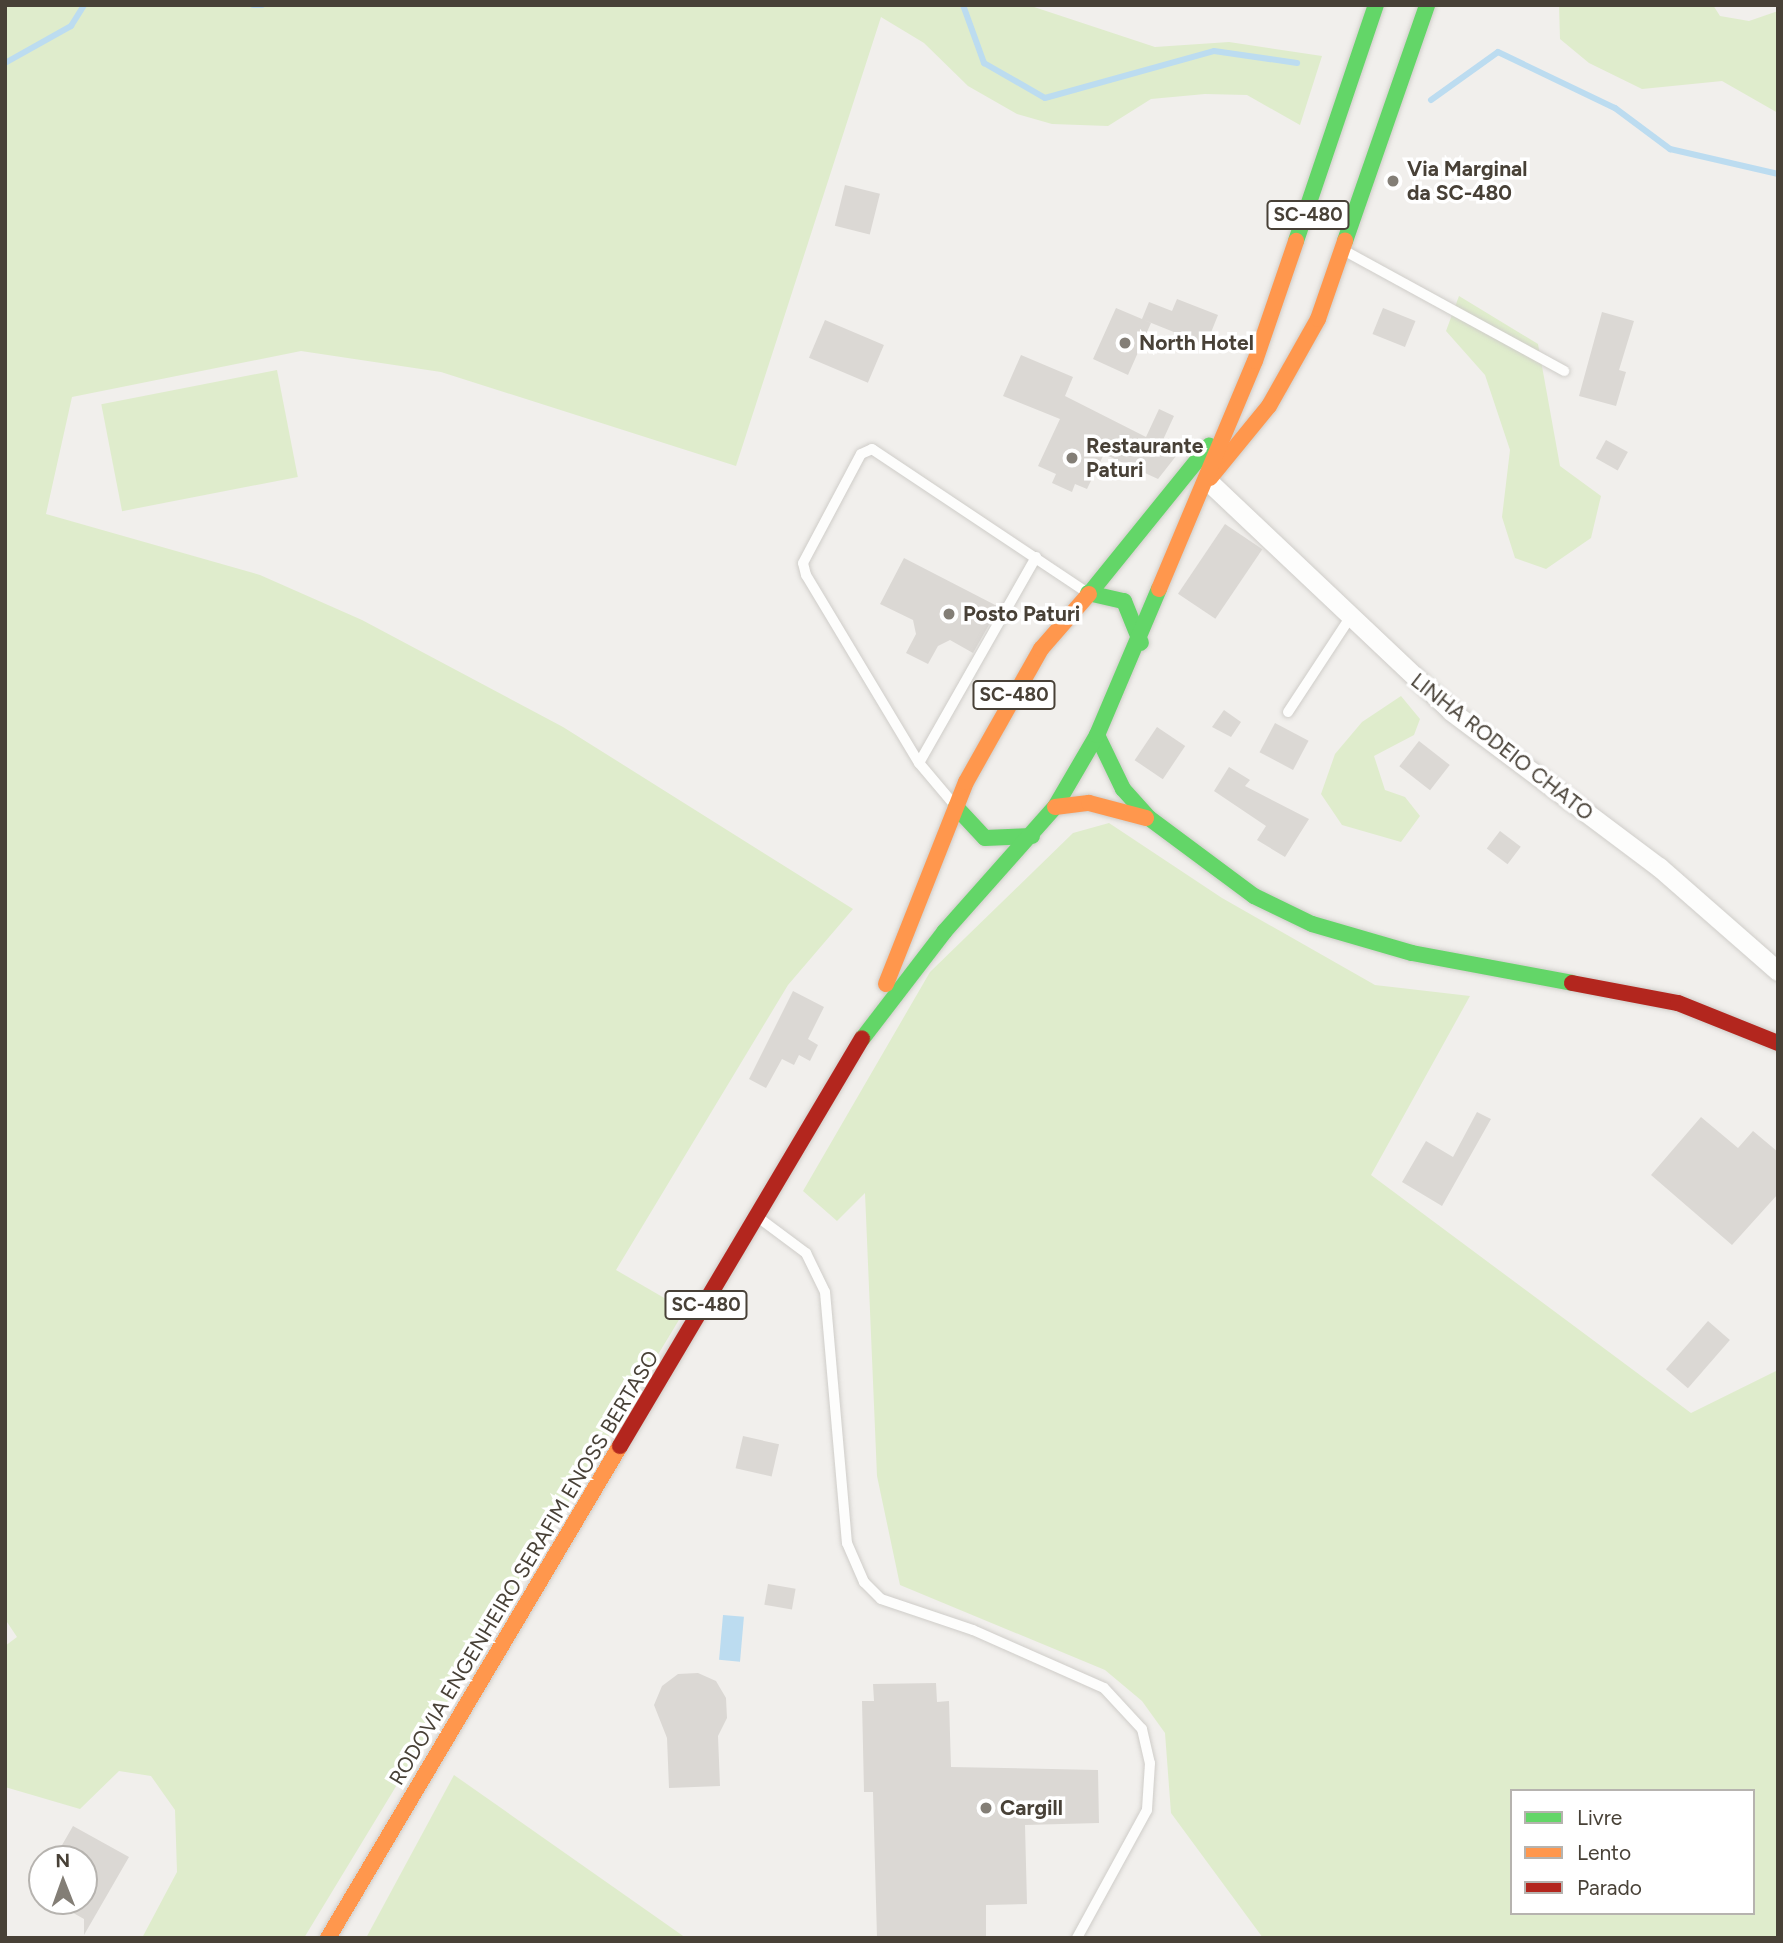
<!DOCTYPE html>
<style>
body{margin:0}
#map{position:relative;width:1783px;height:1943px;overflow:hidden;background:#f1efec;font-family:Figtree,sans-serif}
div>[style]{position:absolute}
.green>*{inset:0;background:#dfeccc;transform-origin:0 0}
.water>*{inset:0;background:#bcdcf0;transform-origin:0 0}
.stream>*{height:6px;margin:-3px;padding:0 3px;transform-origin:3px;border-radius:3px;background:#bcdcf0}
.building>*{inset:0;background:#dbd8d4;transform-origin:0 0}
.roads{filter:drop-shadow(0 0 2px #cfcdc9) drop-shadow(0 0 2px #cfcdc9)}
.lane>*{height:10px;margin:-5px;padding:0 5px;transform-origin:5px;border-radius:5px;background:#fdfdfc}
.street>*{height:19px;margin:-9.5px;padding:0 9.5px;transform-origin:9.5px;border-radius:9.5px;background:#fdfdfc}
.fast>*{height:16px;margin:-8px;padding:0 8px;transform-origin:8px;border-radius:8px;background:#63d668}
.slow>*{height:16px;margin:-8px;padding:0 8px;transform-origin:8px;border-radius:8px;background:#ff974d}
.jam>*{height:16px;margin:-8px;padding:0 8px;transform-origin:8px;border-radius:8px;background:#b3261e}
.dots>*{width:19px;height:19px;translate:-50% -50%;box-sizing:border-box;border:4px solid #fff;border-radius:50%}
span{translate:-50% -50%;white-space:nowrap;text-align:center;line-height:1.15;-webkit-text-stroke:7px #fff;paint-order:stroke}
.shield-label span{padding:2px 5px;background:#fff;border:2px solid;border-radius:5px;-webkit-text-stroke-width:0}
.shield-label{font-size:19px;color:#484137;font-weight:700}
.poi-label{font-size:21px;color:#484137;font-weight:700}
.left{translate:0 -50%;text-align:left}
.street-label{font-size:21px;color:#484137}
.frame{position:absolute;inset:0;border:7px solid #484137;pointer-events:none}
.legend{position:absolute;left:1510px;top:1789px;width:245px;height:126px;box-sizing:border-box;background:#fff;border:2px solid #b6b3af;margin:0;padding:9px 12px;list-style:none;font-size:21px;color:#484137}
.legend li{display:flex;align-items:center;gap:14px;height:35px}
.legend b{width:35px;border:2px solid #b6b3af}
.north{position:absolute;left:28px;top:1845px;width:70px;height:70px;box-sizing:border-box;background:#fff;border:2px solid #b6b3af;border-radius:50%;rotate:359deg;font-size:19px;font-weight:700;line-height:28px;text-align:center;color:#484137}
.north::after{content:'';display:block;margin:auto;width:24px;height:32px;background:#837e76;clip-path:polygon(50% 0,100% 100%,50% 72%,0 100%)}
</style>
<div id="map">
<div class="green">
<i style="clip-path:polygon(5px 5px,1028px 5px,1155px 47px,1229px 42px,1322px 56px,1300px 125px,1247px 95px,1205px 94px,1151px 99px,1108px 126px,1052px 124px,1017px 114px,968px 86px,924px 43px,881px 17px,736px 466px,441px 372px,301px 351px,72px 397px,46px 514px,260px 575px,362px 620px,563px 727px,853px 909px,788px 985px,616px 1270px,685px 1310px,304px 1938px,142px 1938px,177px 1872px,175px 1810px,151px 1776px,119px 1771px,80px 1809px,5px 1787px,5px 1646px,17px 1637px,5px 1619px)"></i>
<i style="clip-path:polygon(1559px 5px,1713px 5px,1720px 16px,1749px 21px,1778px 11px,1778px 113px,1722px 81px,1642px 89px,1589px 63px,1560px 39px)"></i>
<i style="clip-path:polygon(1459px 296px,1538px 344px,1560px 466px,1601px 496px,1591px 538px,1546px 569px,1515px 558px,1502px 517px,1510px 450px,1485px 375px,1446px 331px)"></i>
<i style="left:277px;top:370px;width:109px;height:179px;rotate:79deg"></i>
<i style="clip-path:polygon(1401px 696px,1420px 719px,1414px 735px,1374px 756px,1385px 790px,1405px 797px,1420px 816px,1401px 842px,1342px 825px,1321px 794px,1335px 754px,1362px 722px)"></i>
<i style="clip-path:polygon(evenodd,1109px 823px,1222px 898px,1375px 985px,1470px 996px,1371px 1175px,1691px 1413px,1778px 1370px,1778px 1938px,1263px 1938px,1171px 1813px,1165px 1733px,1142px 1701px,1105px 1670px,900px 1585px,877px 1476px,865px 1193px,837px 1221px,803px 1191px,930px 972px,1073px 833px,1109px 823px,1512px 1791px,1753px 1791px,1753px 1913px,1512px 1913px,1512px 1791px)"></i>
<i style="clip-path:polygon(454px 1775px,686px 1938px,366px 1938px)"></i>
</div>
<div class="water">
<i style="left:723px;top:1615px;width:21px;height:45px;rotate:5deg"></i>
</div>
<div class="stream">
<i style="left:253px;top:5px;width:9px"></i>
<i style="left:963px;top:5px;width:62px;rotate:70.1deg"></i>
<i style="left:984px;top:63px;width:70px;rotate:29.8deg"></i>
<i style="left:1045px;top:98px;width:175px;rotate:-15.5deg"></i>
<i style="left:1214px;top:51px;width:84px;rotate:8.2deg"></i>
<i style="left:5px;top:63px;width:76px;rotate:-29.3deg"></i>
<i style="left:71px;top:26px;width:25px;rotate:-58deg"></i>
<i style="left:1431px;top:100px;width:82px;rotate:-35.6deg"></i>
<i style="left:1498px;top:52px;width:130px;rotate:25.6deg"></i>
<i style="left:1615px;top:108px;width:69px;rotate:36.7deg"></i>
<i style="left:1670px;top:149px;width:111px;rotate:13deg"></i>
</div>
<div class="building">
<i style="left:845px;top:185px;width:36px;height:42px;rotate:14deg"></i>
<i style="clip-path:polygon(1177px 299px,1218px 315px,1206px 345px,1144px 320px,1151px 323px,1128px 375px,1093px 359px,1116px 308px,1142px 319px,1149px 302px,1172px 311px)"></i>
<i style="left:1383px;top:308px;width:35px;height:28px;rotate:22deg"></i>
<i style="clip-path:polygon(1602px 312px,1634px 321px,1619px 370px,1626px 372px,1616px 406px,1579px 396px)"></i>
<i style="left:825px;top:320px;width:64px;height:41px;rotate:23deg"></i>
<i style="clip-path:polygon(1021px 355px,1073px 377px,1065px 396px,1146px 437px,1159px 409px,1174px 416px,1162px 442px,1180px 451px,1158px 479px,1104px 454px,1087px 489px,1075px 484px,1072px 492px,1052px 483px,1056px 474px,1038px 466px,1060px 419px,1003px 396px)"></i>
<i style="left:1606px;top:440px;width:25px;height:21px;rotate:29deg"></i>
<i style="left:1225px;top:524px;width:45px;height:84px;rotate:34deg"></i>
<i style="clip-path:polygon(904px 558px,999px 607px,973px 653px,950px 640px,938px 646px,928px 664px,906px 653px,916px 634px,913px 620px,880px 604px)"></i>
<i style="clip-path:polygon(1224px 710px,1241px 722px,1231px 737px,1212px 727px)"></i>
<i style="left:1275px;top:723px;width:38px;height:33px;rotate:28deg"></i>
<i style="left:1157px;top:727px;width:34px;height:40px;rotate:34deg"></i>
<i style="left:1419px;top:741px;width:39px;height:32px;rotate:38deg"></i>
<i style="clip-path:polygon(1229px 767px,1250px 780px,1245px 786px,1309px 819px,1285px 857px,1257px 840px,1266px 826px,1214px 791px)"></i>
<i style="left:1500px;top:831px;width:26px;height:22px;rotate:37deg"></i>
<i style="clip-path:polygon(793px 991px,824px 1007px,808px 1039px,818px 1045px,810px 1061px,799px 1055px,794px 1065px,782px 1059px,766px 1088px,749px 1079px)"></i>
<i style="clip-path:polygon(1477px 1112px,1491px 1119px,1442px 1206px,1402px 1182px,1426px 1141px,1453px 1157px)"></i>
<i style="clip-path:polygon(1701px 1117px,1738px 1148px,1753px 1131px,1778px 1152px,1778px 1194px,1732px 1245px,1651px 1175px)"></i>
<i style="left:1708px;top:1321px;width:29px;height:64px;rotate:41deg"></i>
<i style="left:743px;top:1436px;width:37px;height:33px;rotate:13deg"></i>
<i style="left:768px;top:1584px;width:28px;height:21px;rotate:10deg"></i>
<i style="clip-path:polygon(698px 1673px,716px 1681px,726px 1698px,727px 1718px,718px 1736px,720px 1786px,669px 1788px,667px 1738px,654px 1705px,662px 1686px,678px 1674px)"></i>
<i style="clip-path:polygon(936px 1683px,937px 1702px,949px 1701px,951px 1767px,1098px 1770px,1099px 1823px,1025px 1825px,1027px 1904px,986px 1905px,986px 1938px,877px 1938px,873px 1792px,864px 1792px,862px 1701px,874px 1701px,873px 1684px)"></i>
<i style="clip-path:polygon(73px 1826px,129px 1857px,84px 1935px,84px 1919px,52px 1901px,84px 1901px,84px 1859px,54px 1859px)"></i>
</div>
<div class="roads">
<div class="lane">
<i style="left:1345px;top:251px;width:250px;rotate:28.7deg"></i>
<i style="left:1288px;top:712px;width:111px;rotate:-56.7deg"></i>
<i style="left:919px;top:763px;width:237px;rotate:-60.4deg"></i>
<i style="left:952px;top:802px;width:51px;rotate:-130.2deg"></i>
<i style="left:919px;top:763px;width:219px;rotate:-121deg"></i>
<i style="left:806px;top:575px;width:12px;rotate:-104deg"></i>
<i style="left:803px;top:563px;width:123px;rotate:-62deg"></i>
<i style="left:861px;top:454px;width:12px;rotate:-24deg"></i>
<i style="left:872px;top:449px;width:256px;rotate:33.7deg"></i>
<i style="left:763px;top:1221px;width:54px;rotate:36.7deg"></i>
<i style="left:806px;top:1253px;width:43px;rotate:64deg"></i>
<i style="left:825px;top:1292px;width:252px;rotate:85deg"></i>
<i style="left:847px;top:1543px;width:43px;rotate:66.4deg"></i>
<i style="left:864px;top:1582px;width:24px;rotate:45deg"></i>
<i style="left:881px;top:1599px;width:97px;rotate:18.6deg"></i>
<i style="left:973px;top:1630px;width:143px;rotate:23.9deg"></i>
<i style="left:1104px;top:1688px;width:56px;rotate:47.2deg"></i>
<i style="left:1142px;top:1729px;width:35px;rotate:77deg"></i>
<i style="left:1150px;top:1763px;width:47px;rotate:93.7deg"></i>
<i style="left:1147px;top:1810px;width:146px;rotate:118.7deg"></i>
</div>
<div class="street">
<i style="left:1208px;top:481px;width:335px;rotate:43.4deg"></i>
<i style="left:1451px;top:711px;width:260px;rotate:36.9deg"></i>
<i style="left:1659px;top:867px;width:158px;rotate:41.2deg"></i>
</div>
<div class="fast">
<i style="left:1296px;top:241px;width:249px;rotate:-71.3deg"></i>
<i style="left:1345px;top:241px;width:250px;rotate:-70.8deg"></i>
<i style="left:1088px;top:593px;width:37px;rotate:13deg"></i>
<i style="left:1124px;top:601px;width:45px;rotate:68deg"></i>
<i style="left:1089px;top:594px;width:191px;rotate:-51deg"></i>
<i style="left:1097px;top:735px;width:60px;rotate:64.3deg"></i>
<i style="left:1123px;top:789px;width:39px;rotate:48deg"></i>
<i style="left:1149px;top:818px;width:131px;rotate:36.6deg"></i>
<i style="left:1254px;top:896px;width:64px;rotate:25.8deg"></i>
<i style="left:1312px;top:924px;width:104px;rotate:16.2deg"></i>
<i style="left:1412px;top:953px;width:163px;rotate:10.6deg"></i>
<i style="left:956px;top:807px;width:42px;rotate:46.9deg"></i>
<i style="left:985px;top:838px;width:47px;rotate:-2.4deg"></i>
<i style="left:862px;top:1039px;width:135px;rotate:-52.5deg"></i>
<i style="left:944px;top:932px;width:167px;rotate:-48.4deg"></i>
<i style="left:1055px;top:807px;width:83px;rotate:-59.7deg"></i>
<i style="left:1097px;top:735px;width:159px;rotate:-67deg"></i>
</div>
<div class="slow">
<i style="left:1210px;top:478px;width:93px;rotate:-50.7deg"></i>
<i style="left:1269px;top:406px;width:100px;rotate:-60.6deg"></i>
<i style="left:1318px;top:319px;width:83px;rotate:-70.9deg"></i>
<i style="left:1159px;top:589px;width:247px;rotate:-67.2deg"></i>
<i style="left:1255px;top:361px;width:127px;rotate:-71.1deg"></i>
<i style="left:1055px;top:807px;width:34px;rotate:-7deg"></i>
<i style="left:1089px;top:803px;width:59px;rotate:14.7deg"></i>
<i style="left:886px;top:984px;width:217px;rotate:-68.4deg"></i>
<i style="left:966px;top:782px;width:153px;rotate:-60.6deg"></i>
<i style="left:1041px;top:649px;width:73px;rotate:-48.9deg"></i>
<i style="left:328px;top:1938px;width:572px;rotate:-59.31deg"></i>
</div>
<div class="jam">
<i style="left:1572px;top:983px;width:108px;rotate:10.7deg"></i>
<i style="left:1678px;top:1003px;width:108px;rotate:21.8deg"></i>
<i style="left:620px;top:1446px;width:474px;rotate:-59.3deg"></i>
</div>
</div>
<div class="dots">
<i style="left:1393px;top:181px;background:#837e76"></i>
<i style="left:1125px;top:343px;background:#837e76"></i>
<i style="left:1072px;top:458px;background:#837e76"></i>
<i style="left:949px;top:614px;background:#837e76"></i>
<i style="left:986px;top:1808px;background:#837e76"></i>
</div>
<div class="shield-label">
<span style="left:1308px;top:215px">SC-480</span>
<span style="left:1014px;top:695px">SC-480</span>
<span style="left:706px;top:1305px">SC-480</span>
</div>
<div class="poi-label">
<span class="left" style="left:1407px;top:181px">Via Marginal<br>da SC-480</span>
<span class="left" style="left:1139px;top:343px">North Hotel</span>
<span class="left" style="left:1086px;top:458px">Restaurante<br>Paturi</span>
<span class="left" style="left:963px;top:614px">Posto Paturi</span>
<span class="left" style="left:1000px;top:1808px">Cargill</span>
</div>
<div class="street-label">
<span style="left:1502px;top:747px;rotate:38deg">LINHA RODEIO CHATO</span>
<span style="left:524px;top:1568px;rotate:-59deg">RODOVIA ENGENHEIRO SERAFIM ENOSS BERTASO</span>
</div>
<div class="frame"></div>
<ul class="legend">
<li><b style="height:9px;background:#63d668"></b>Livre</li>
<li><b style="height:9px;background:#ff974d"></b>Lento</li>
<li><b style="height:9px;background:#b3261e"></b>Parado</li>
</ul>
<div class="north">N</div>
</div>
